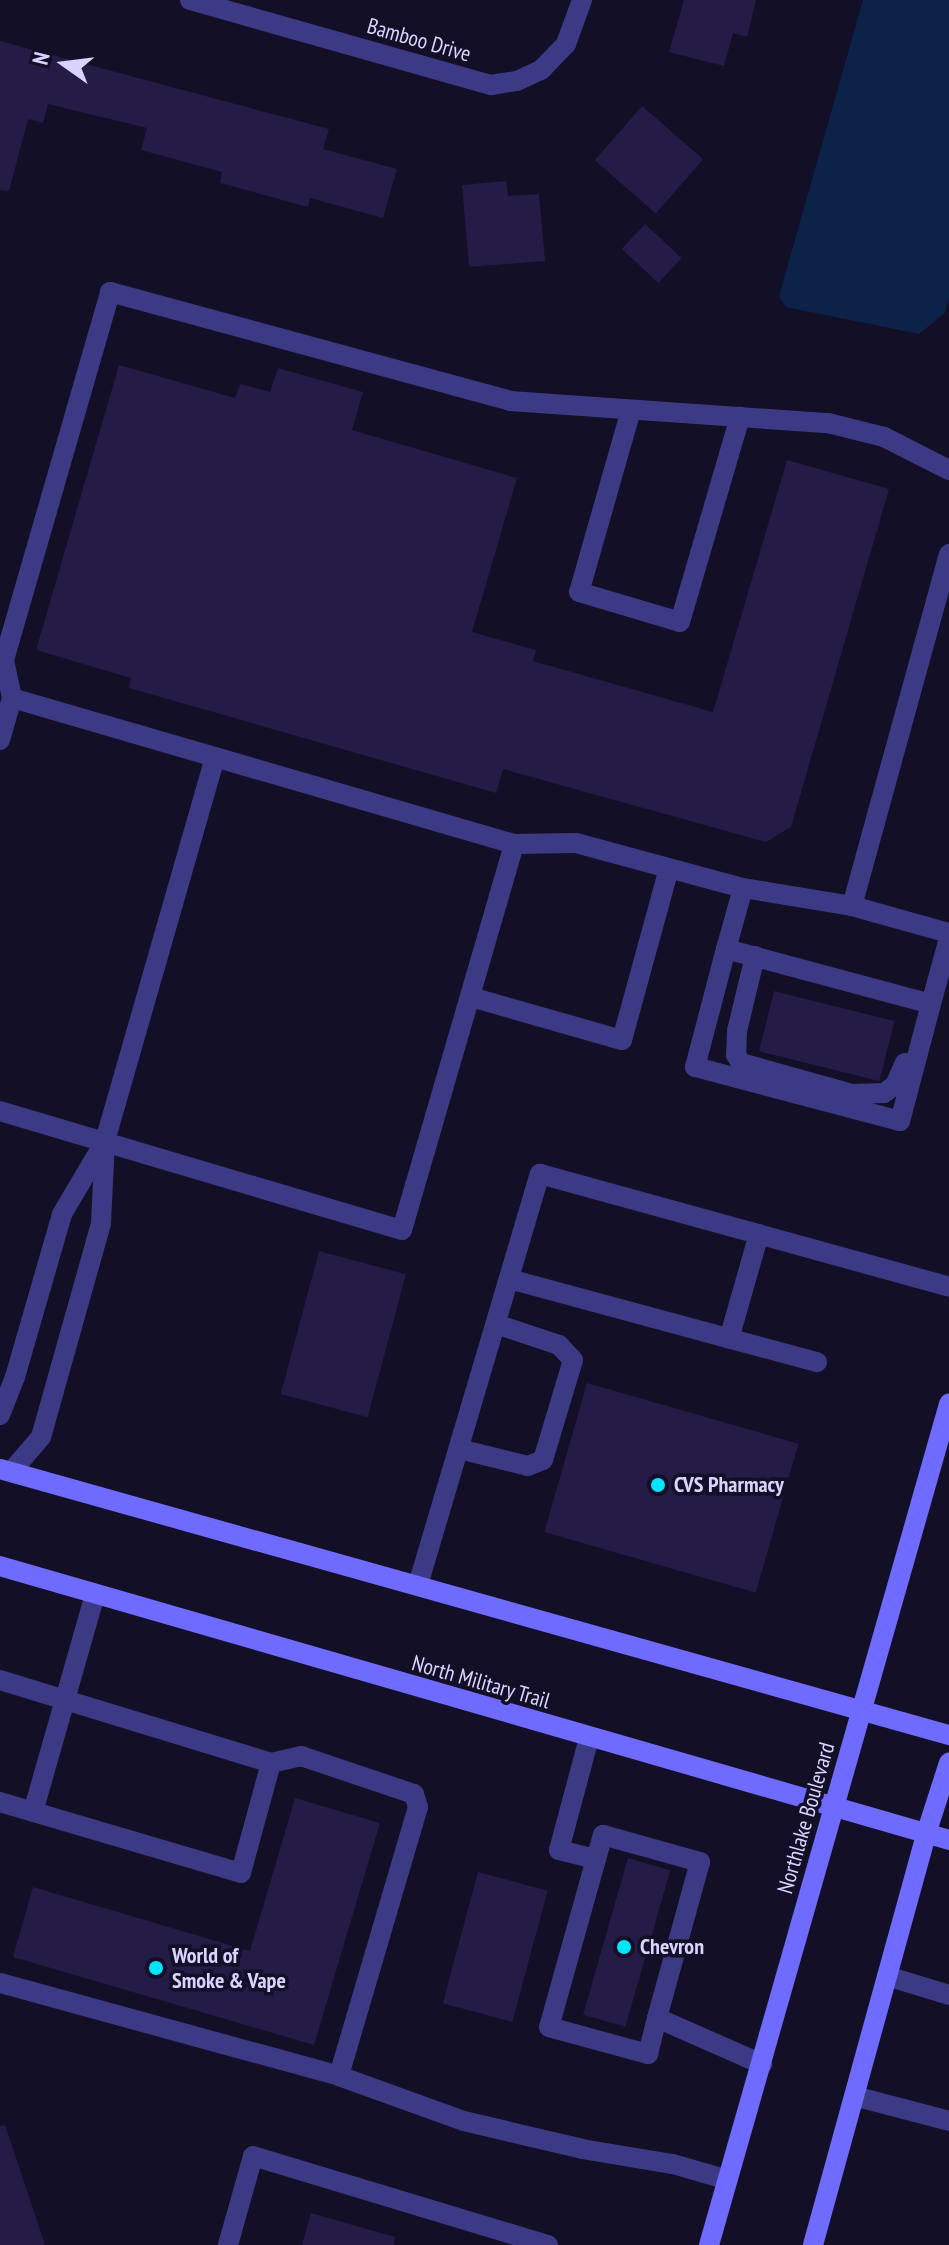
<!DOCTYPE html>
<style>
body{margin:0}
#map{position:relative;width:949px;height:2245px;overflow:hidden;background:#130f26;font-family:"PT Sans Narrow",sans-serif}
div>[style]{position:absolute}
.water>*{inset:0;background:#0c2248}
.building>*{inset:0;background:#241b47;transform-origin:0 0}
.service>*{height:20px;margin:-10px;padding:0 10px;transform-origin:10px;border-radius:10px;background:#3d3a85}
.minor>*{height:20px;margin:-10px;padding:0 10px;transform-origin:10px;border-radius:10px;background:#3d3a85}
.secondary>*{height:20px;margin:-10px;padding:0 10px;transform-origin:10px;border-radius:10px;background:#6f6bff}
.dots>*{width:22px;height:22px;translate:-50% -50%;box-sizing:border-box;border:4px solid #130f26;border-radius:50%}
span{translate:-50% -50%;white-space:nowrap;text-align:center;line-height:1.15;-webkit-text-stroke:7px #130f26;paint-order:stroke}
.street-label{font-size:22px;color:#d9d4ff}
.poi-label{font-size:22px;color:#d9d4ff;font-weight:700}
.left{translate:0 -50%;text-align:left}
.north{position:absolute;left:24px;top:24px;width:80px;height:80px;-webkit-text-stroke:6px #130f26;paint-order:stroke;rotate:284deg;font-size:22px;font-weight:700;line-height:32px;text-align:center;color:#d9d4ff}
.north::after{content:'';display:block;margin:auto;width:28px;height:36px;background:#d9d4ff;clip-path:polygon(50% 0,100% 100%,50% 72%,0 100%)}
</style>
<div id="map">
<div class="water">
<i style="clip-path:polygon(863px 0,949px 0,949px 298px,945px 313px,919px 334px,786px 307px,779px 296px)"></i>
</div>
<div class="building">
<i style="clip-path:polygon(684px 0,756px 0,747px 37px,733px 33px,724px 66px,669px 52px)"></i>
<i style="clip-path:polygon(0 41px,329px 129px,323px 149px,397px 169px,383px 218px,310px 198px,308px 207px,220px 183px,222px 172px,141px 150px,147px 128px,48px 104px,43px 123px,28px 119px,9px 191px,0 190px)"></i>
<i style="left:642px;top:106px;width:81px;height:72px;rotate:41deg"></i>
<i style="clip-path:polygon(506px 181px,508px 196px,539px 194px,545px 261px,469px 267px,462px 185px)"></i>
<i style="left:645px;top:224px;width:50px;height:34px;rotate:43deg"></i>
<i style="clip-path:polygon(119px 365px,235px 398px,240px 384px,270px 392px,278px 368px,363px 392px,352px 430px,517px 478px,472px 632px,536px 650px,533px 661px,713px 712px,787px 460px,889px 489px,791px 827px,766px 842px,503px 769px,496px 793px,129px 688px,131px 678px,36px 650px)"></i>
<i style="left:774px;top:991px;width:124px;height:62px;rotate:14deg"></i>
<i style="left:319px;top:1251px;width:90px;height:148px;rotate:15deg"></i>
<i style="left:587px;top:1383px;width:220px;height:155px;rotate:16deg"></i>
<i style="clip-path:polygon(295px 1798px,380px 1823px,314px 2045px,13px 1957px,33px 1887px,250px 1951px)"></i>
<i style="left:628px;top:1858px;width:44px;height:163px;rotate:16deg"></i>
<i style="left:478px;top:1872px;width:72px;height:136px;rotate:15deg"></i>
<i style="clip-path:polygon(5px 2125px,45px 2245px,0 2245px,0 2126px)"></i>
<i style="clip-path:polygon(311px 2213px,395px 2237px,394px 2245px,302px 2245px)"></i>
</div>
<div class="service">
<i style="left:631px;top:410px;width:189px;rotate:105.9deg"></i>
<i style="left:579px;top:592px;width:105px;rotate:16.5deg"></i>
<i style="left:680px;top:622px;width:214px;rotate:-73.7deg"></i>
<i style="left:12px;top:698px;width:39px;rotate:-102deg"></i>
<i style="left:4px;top:660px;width:383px;rotate:-73.9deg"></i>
<i style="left:110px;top:292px;width:415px;rotate:15.2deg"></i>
<i style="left:510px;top:401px;width:319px;rotate:4deg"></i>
<i style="left:828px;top:423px;width:58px;rotate:14deg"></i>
<i style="left:884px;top:437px;width:73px;rotate:26.9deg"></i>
<i style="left:0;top:740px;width:44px;rotate:-74.1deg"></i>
<i style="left:12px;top:698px;width:523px;rotate:16.22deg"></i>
<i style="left:514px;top:844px;width:62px;rotate:-0.9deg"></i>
<i style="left:576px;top:843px;width:173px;rotate:15.1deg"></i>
<i style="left:743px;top:888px;width:110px;rotate:9.4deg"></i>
<i style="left:852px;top:906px;width:101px;rotate:15.6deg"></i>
<i style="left:852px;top:906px;width:365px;rotate:-74.6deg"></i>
<i style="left:726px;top:949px;width:212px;rotate:15deg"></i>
<i style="left:931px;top:1004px;width:121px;rotate:104.8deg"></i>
<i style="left:900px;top:1121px;width:212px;rotate:-165.2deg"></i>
<i style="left:695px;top:1067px;width:122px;rotate:-75.3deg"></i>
<i style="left:726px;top:949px;width:63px;rotate:-74.4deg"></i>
<i style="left:755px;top:956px;width:77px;rotate:103.5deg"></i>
<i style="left:737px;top:1031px;width:24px;rotate:92deg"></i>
<i style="left:736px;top:1055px;width:9px;rotate:58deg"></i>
<i style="left:741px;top:1063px;width:115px;rotate:15.6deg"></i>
<i style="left:852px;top:1094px;width:32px;rotate:-2deg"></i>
<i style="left:884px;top:1093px;width:14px;rotate:-36deg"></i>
<i style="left:895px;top:1085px;width:24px;rotate:-66deg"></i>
<i style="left:471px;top:997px;width:157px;rotate:15.9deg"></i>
<i style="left:622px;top:1040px;width:178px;rotate:-74.7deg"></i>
<i style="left:931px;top:1004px;width:68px;rotate:-74.7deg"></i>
<i style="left:0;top:1111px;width:419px;rotate:16.5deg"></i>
<i style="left:402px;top:1230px;width:402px;rotate:-73.8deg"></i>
<i style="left:509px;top:1279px;width:319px;rotate:15.1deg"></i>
<i style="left:729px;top:1339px;width:109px;rotate:-74.1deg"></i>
<i style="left:0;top:1415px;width:41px;rotate:-68.5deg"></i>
<i style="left:15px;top:1377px;width:170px;rotate:-73.9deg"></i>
<i style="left:62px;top:1214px;width:80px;rotate:-59.3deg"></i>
<i style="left:459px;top:1449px;width:71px;rotate:13.8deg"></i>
<i style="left:528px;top:1466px;width:16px;rotate:-22deg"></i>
<i style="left:543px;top:1460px;width:104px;rotate:-73.3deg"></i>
<i style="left:573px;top:1360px;width:21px;rotate:-133deg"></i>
<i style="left:559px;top:1345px;width:66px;rotate:-161.6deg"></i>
<i style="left:11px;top:1472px;width:46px;rotate:-49.4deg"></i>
<i style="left:41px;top:1437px;width:222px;rotate:-74.3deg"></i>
<i style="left:101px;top:1223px;width:82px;rotate:-87.2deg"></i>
<i style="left:105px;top:1141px;width:399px;rotate:-74deg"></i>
<i style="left:418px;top:1585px;width:429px;rotate:-73.5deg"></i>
<i style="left:540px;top:1174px;width:424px;rotate:15.4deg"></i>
<i style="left:0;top:1680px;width:283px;rotate:17deg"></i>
<i style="left:271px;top:1763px;width:114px;rotate:105.3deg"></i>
<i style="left:241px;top:1873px;width:251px;rotate:-163.6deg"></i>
<i style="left:589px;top:1738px;width:116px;rotate:105deg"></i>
<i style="left:559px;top:1850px;width:38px;rotate:14deg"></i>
<i style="left:596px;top:1859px;width:174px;rotate:105.6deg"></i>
<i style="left:549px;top:2027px;width:103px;rotate:15.3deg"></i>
<i style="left:648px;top:2054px;width:37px;rotate:-76deg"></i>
<i style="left:657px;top:2018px;width:115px;rotate:23.7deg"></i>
<i style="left:271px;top:1763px;width:31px;rotate:-13deg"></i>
<i style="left:301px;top:1756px;width:119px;rotate:18.6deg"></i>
<i style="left:414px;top:1794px;width:14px;rotate:73deg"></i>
<i style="left:418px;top:1807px;width:280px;rotate:106.4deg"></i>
<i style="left:33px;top:1812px;width:227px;rotate:-74.1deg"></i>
<i style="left:596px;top:1859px;width:25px;rotate:-74deg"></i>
<i style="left:603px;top:1835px;width:101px;rotate:15.6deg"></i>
<i style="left:700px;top:1862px;width:162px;rotate:105.4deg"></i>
<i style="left:887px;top:1976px;width:65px;rotate:17deg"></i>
<i style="left:0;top:1983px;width:352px;rotate:15.3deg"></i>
<i style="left:339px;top:2076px;width:133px;rotate:19.8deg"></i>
<i style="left:464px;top:2121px;width:121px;rotate:13.3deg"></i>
<i style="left:582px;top:2149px;width:92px;rotate:9.4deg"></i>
<i style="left:673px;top:2164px;width:57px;rotate:16.2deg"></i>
<i style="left:854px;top:2096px;width:98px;rotate:14.7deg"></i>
<i style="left:228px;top:2245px;width:92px;rotate:-74.3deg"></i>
<i style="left:253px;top:2156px;width:308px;rotate:16.8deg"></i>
</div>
<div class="minor">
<i style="left:190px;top:0;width:313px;rotate:15.8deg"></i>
<i style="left:491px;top:85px;width:26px;rotate:-9deg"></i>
<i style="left:517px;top:81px;width:26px;rotate:-25deg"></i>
<i style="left:541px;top:70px;width:36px;rotate:-46deg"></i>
<i style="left:566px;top:44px;width:47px;rotate:-70deg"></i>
</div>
<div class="secondary">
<i style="left:0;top:1469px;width:986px;rotate:15.66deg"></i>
<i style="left:0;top:1566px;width:988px;rotate:16.1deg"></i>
<i style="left:709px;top:2245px;width:875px;rotate:-74.07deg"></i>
<i style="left:813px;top:2245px;width:426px;rotate:-74.6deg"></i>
<i style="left:926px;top:1834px;width:75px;rotate:-72.1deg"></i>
</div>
<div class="dots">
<i style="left:658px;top:1485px;background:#00e5ff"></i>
<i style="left:624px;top:1947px;background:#00e5ff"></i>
<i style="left:156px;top:1968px;background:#00e5ff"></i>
</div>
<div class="street-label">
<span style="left:419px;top:40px;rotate:16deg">Bamboo Drive</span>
<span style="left:481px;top:1682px;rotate:16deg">North Military Trail</span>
<span style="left:806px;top:1818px;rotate:-74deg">Northlake Boulevard</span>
</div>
<div class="poi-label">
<span class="left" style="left:674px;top:1485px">CVS Pharmacy</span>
<span class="left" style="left:640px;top:1947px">Chevron</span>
<span class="left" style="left:172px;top:1968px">World of<br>Smoke &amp; Vape</span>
</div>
<div class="north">N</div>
</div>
